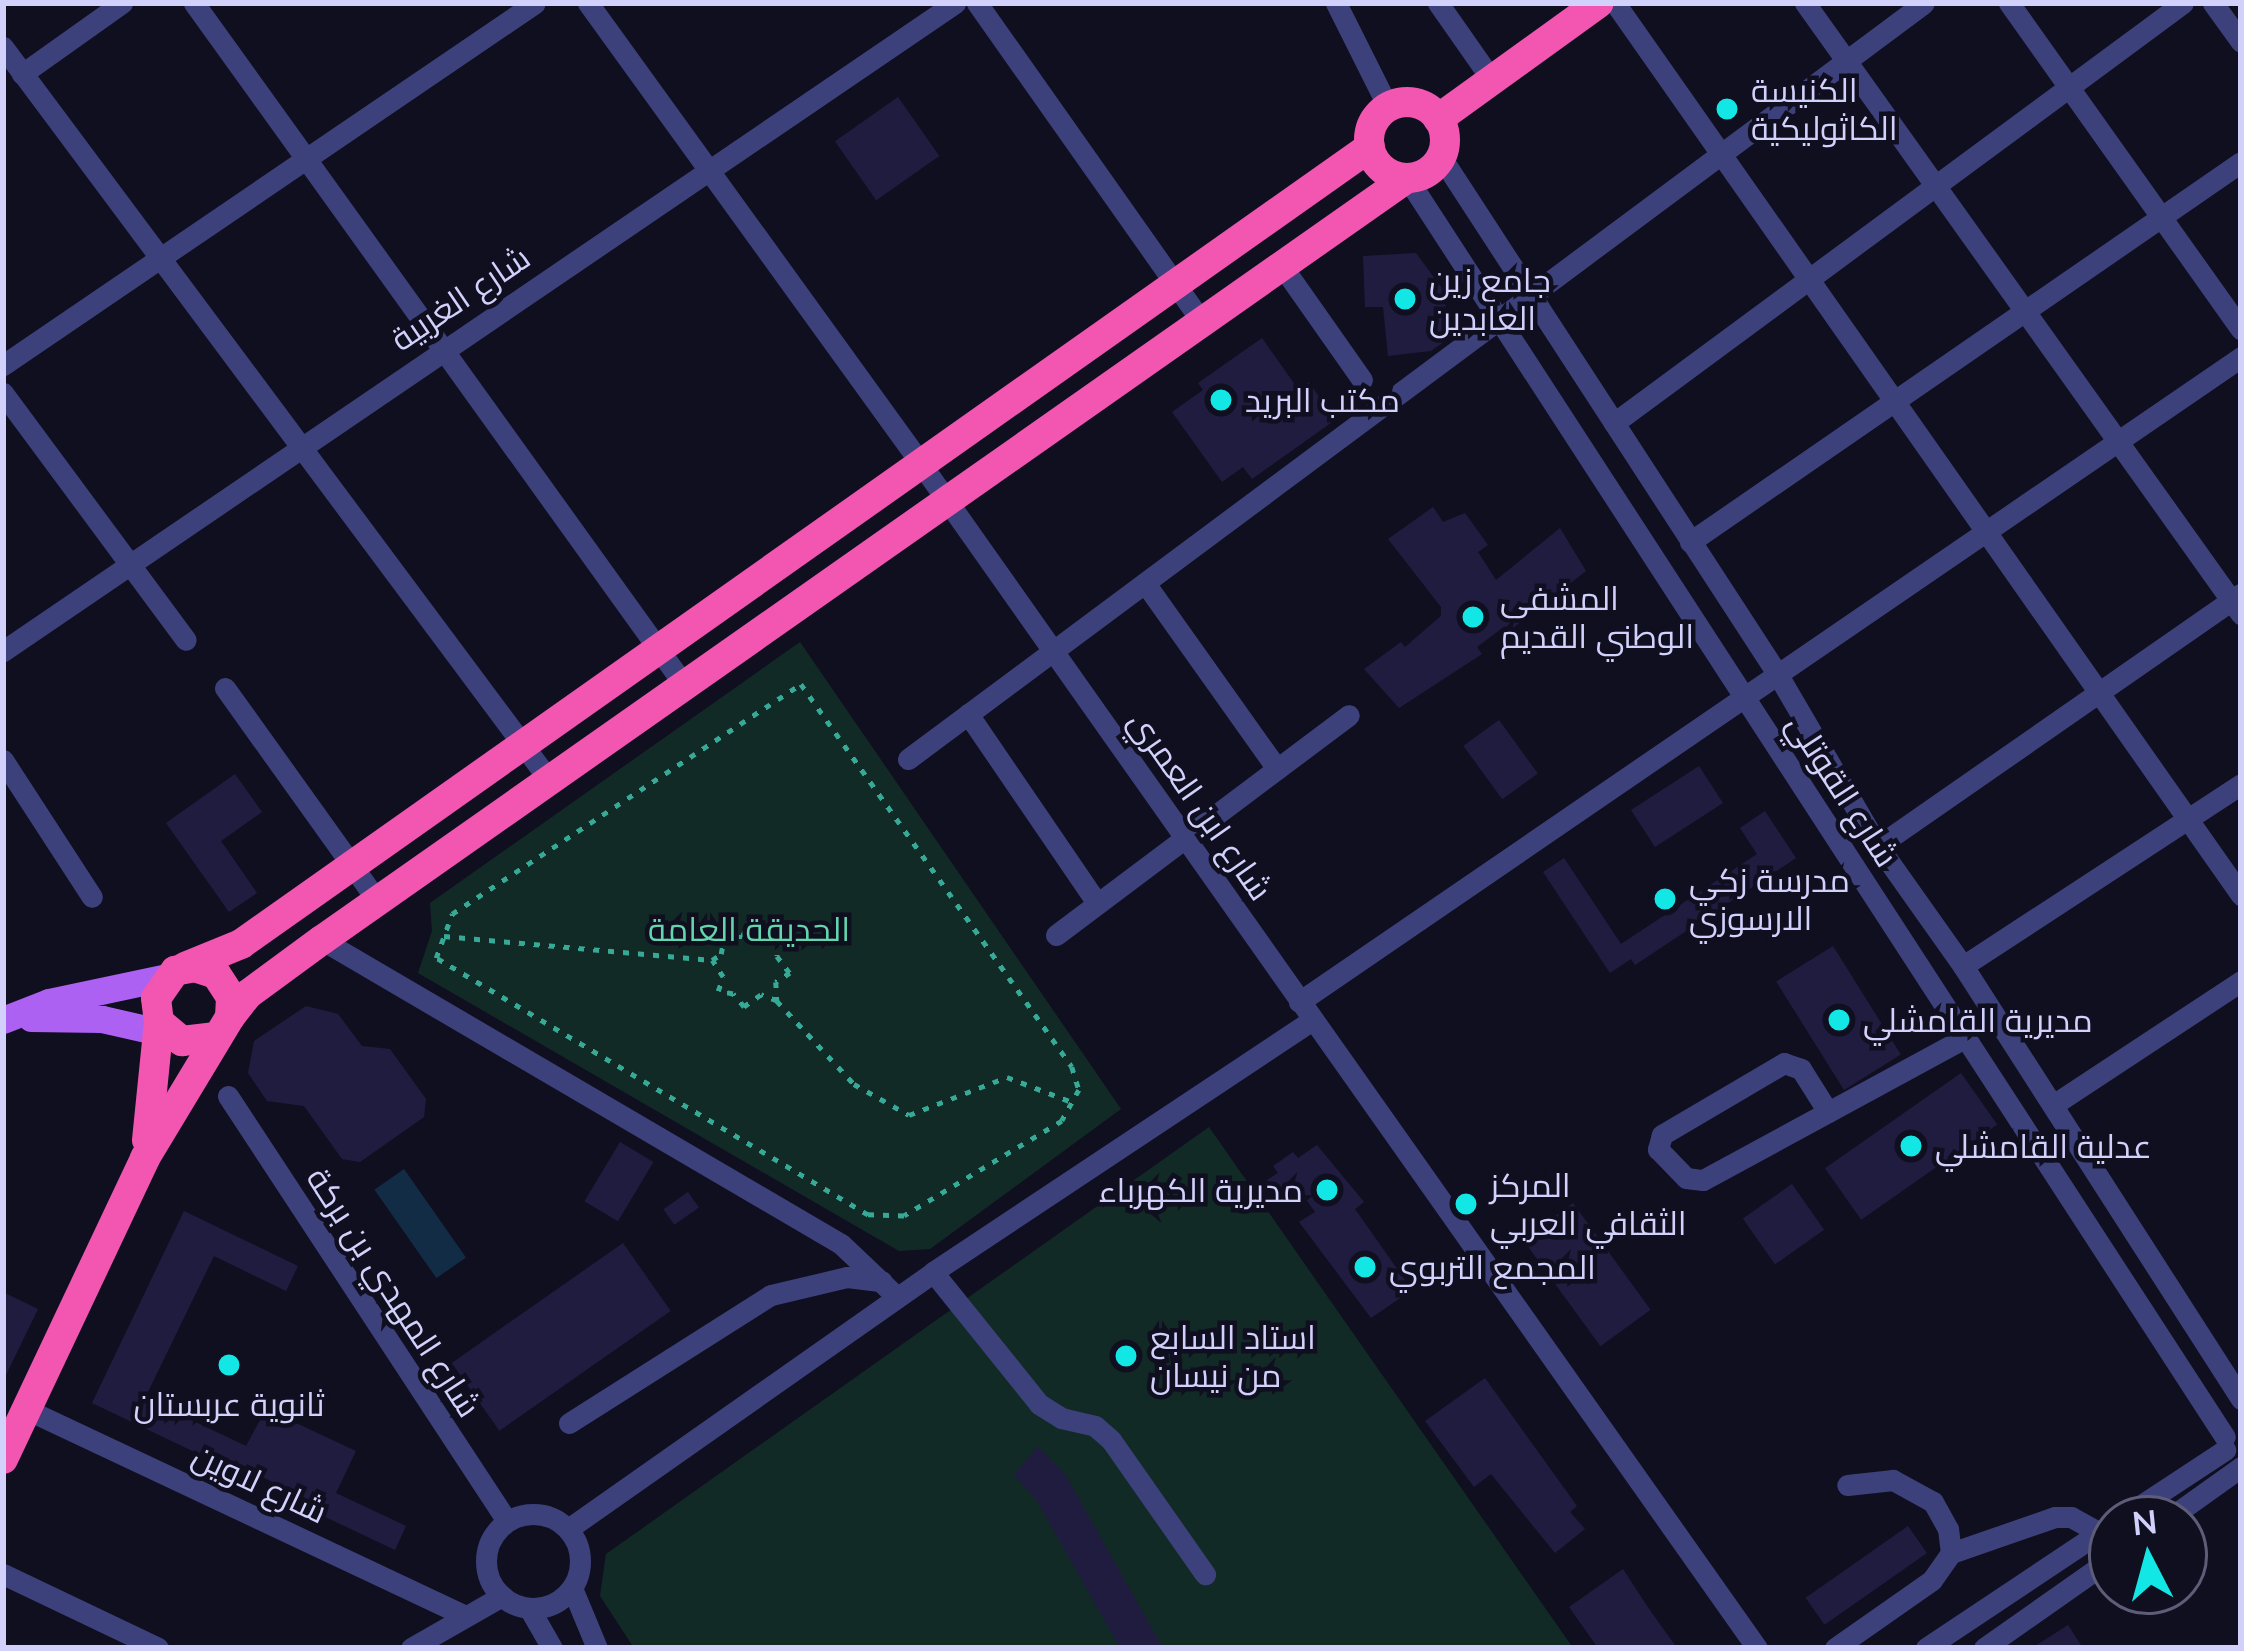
<!DOCTYPE html>
<meta charset="utf-8">
<style>
body{margin:0}
#map{position:relative;width:2244px;height:1651px;overflow:hidden;background:#100f20;font-family:Mulish,Cairo,sans-serif}
div>[style]{position:absolute}
.green>*{inset:0;background:#122a26}
.water>*{inset:0;background:#122c46;transform-origin:0 0}
.building>*{inset:0;background:#201c40;transform-origin:0 0}
.path>*{height:4.5px;margin-top:-2.25px;transform-origin:0;background:repeating-linear-gradient(90deg,#37aa97 0 6px,transparent 0 15px)}
.minor>*{height:21px;margin:-10.5px;padding:0 10.5px;transform-origin:10.5px;border-radius:10.5px;background:#3d417b}
.minor>.ring{margin:-10.5px;padding:0;box-sizing:content-box;background:none;border:21px solid #3d417b;border-radius:50%}
.major>*{height:27px;margin:-13.5px;padding:0 13.5px;transform-origin:13.5px;border-radius:13.5px;background:#ad61f3}
.highway>*{height:30px;margin:-15px;padding:0 15px;transform-origin:15px;border-radius:15px;background:#f256b1}
.highway>.ring{margin:-15px;padding:0;box-sizing:content-box;background:none;border:30px solid #f256b1;border-radius:50%}
.dots>*{width:33px;height:33px;translate:-50% -50%;box-sizing:border-box;border:6px solid #100f20;border-radius:50%}
span{translate:-50% -50%;white-space:nowrap;text-align:center;line-height:1.15;-webkit-text-stroke:9px #100f20;paint-order:stroke}
.poi-label{font-size:33px;color:#d2d1fb}
.left{translate:0 -50%;text-align:left}
.right{translate:-100% -50%;text-align:right}
.street-label{font-size:33px;color:#d2d1fb}
.park-label{font-size:33px;color:#63d6ad}
.frame{position:absolute;inset:0;border:6px solid #d2d1fb;pointer-events:none}
.north{position:absolute;left:2088px;top:1495px;width:120px;height:120px;box-sizing:border-box;background:#100f20;border:3px solid #5e5d78;border-radius:50%;rotate:354deg;font-size:33px;font-weight:700;line-height:48px;text-align:center;color:#d2d1fb}
.north::after{content:'';display:block;margin:auto;width:42px;height:54px;background:#12e7e6;clip-path:polygon(50% 0,100% 100%,50% 72%,0 100%)}
</style>
<div id="map">
<div class="green">
<i style="clip-path:polygon(800px 642px,1121px 1109px,930px 1249px,899px 1251px,418px 973px,432px 931px,430px 903px)"></i>
<i style="clip-path:polygon(1209px 1127px,1573px 1648px,634px 1648px,600px 1596px,606px 1554px)"></i>
</div>
<div class="water">
<i style="left:404px;top:1169px;width:108px;height:36px;rotate:55deg"></i>
</div>
<div class="building">
<i style="left:898px;top:97px;width:72px;height:77px;rotate:55deg"></i>
<i style="clip-path:polygon(1416px 253px,1444px 291px,1448px 339px,1431px 351px,1388px 356px,1383px 307px,1365px 307px,1363px 256px)"></i>
<i style="clip-path:polygon(1262px 338px,1298px 389px,1309px 382px,1335px 420px,1252px 479px,1243px 467px,1222px 482px,1172px 412px,1203px 390px,1198px 383px)"></i>
<i style="clip-path:polygon(1433px 507px,1443px 522px,1465px 513px,1488px 545px,1478px 552px,1496px 580px,1560px 528px,1586px 571px,1509px 631px,1505px 626px,1477px 647px,1482px 654px,1399px 708px,1364px 669px,1401px 642px,1405px 647px,1441px 616px,1441px 607px,1388px 539px)"></i>
<i style="left:1499px;top:720px;width:66px;height:44px;rotate:54deg"></i>
<i style="left:1699px;top:766px;width:44px;height:81px;rotate:57deg"></i>
<i style="clip-path:polygon(235px 774px,262px 812px,221px 841px,257px 893px,229px 912px,166px 823px)"></i>
<i style="clip-path:polygon(1765px 811px,1796px 858px,1635px 965px,1631px 959px,1610px 973px,1543px 872px,1564px 858px,1621px 944px,1757px 854px,1740px 828px)"></i>
<i style="left:1833px;top:946px;width:128px;height:67px;rotate:58deg"></i>
<i style="clip-path:polygon(306px 1006px,338px 1014px,362px 1046px,390px 1049px,426px 1099px,424px 1117px,360px 1162px,342px 1159px,304px 1106px,267px 1101px,248px 1073px,254px 1041px)"></i>
<i style="left:1961px;top:1073px;width:63px;height:166px;rotate:55deg"></i>
<i style="left:620px;top:1142px;width:39px;height:69px;rotate:31deg"></i>
<i style="clip-path:polygon(1317px 1145px,1364px 1202px,1355px 1209px,1412px 1290px,1371px 1318px,1299px 1222px,1315px 1212px,1295px 1184px,1278px 1195px,1267px 1180px,1278px 1173px,1273px 1166px,1293px 1152px,1298px 1158px)"></i>
<i style="left:1792px;top:1184px;width:56px;height:60px;rotate:55deg"></i>
<i style="left:688px;top:1192px;width:19px;height:30px;rotate:55deg"></i>
<i style="left:1573px;top:1203px;width:132px;height:62px;rotate:54deg"></i>
<i style="clip-path:polygon(184px 1211px,298px 1266px,286px 1291px,214px 1256px,145px 1398px,246px 1446px,266px 1409px,356px 1451px,336px 1493px,406px 1526px,395px 1550px,279px 1495px,282px 1487px,209px 1449px,205px 1457px,92px 1403px)"></i>
<i style="left:623px;top:1243px;width:83px;height:209px;rotate:55deg"></i>
<i style="clip-path:polygon(3px 1292px,38px 1309px,3px 1381px)"></i>
<i style="clip-path:polygon(1485px 1378px,1577px 1506px,1570px 1512px,1585px 1529px,1555px 1553px,1491px 1474px,1474px 1487px,1425px 1421px)"></i>
<i style="clip-path:polygon(1038px 1446px,1066px 1476px,1163px 1648px,1120px 1648px,1037px 1501px,1014px 1475px)"></i>
<i style="left:1908px;top:1526px;width:33px;height:125px;rotate:55deg"></i>
<i style="clip-path:polygon(1623px 1569px,1647px 1606px,1677px 1648px,1598px 1648px,1569px 1607px)"></i>
<i style="clip-path:polygon(2068px 1625px,2083px 1648px,2032px 1648px)"></i>
</div>
<div class="path">
<i style="left:801px;top:684px;width:469px;rotate:54.7deg"></i>
<i style="left:1072px;top:1067px;width:24px;rotate:73deg"></i>
<i style="left:1079px;top:1090px;width:35px;rotate:119deg"></i>
<i style="left:1062px;top:1121px;width:184px;rotate:149deg"></i>
<i style="left:904px;top:1216px;width:36px;rotate:-178deg"></i>
<i style="left:868px;top:1215px;width:503px;rotate:-149.25deg"></i>
<i style="left:436px;top:958px;width:47px;rotate:-70deg"></i>
<i style="left:452px;top:914px;width:418px;rotate:-33.4deg"></i>
<i style="left:750px;top:920px;width:19px;rotate:55deg"></i>
<i style="left:761px;top:936px;width:18px;rotate:13deg"></i>
<i style="left:779px;top:940px;width:16px;rotate:97deg"></i>
<i style="left:777px;top:956px;width:21px;rotate:53deg"></i>
<i style="left:790px;top:973px;width:17px;rotate:147deg"></i>
<i style="left:776px;top:982px;width:19px;rotate:87deg"></i>
<i style="left:777px;top:1001px;width:17px;rotate:-159deg"></i>
<i style="left:761px;top:995px;width:21px;rotate:145deg"></i>
<i style="left:744px;top:1007px;width:17px;rotate:-130deg"></i>
<i style="left:733px;top:994px;width:15px;rotate:-169deg"></i>
<i style="left:718px;top:991px;width:15px;rotate:-70deg"></i>
<i style="left:723px;top:977px;width:20px;rotate:-123deg"></i>
<i style="left:712px;top:960px;width:11px;rotate:-34deg"></i>
<i style="left:721px;top:954px;width:17px;rotate:-80deg"></i>
<i style="left:724px;top:937px;width:18px"></i>
<i style="left:742px;top:937px;width:19px;rotate:-65deg"></i>
<i style="left:444px;top:936px;width:269px;rotate:5.1deg"></i>
<i style="left:777px;top:1001px;width:113px;rotate:47.1deg"></i>
<i style="left:854px;top:1084px;width:63px;rotate:29.4deg"></i>
<i style="left:909px;top:1115px;width:105px;rotate:-21.2deg"></i>
<i style="left:1007px;top:1077px;width:70px;rotate:21deg"></i>
</div>
<div class="minor">
<i style="left:194px;top:3px;width:841px;rotate:54.29deg"></i>
<i style="left:588px;top:3px;width:565px;rotate:54.14deg"></i>
<i style="left:919px;top:461px;width:1453px;rotate:54.78deg"></i>
<i style="left:977px;top:3px;width:390px;rotate:54.8deg"></i>
<i style="left:1336px;top:3px;width:116px;rotate:63.4deg"></i>
<i style="left:1438px;top:3px;width:94px;rotate:55deg"></i>
<i style="left:1615px;top:3px;width:1090px;rotate:54.94deg"></i>
<i style="left:1805px;top:3px;width:751px;rotate:54.49deg"></i>
<i style="left:2009px;top:3px;width:400px;rotate:54.6deg"></i>
<i style="left:2213px;top:3px;width:48px;rotate:54.3deg"></i>
<i style="left:3px;top:47px;width:915px;rotate:53.31deg"></i>
<i style="left:22px;top:74px;width:123px;rotate:-35.4deg"></i>
<i style="left:1441px;top:157px;width:618px;rotate:56.95deg"></i>
<i style="left:1778px;top:675px;width:198px;rotate:59.7deg"></i>
<i style="left:1878px;top:846px;width:147px;rotate:54.7deg"></i>
<i style="left:1963px;top:966px;width:515px;rotate:57.3deg"></i>
<i style="left:1407px;top:178px;width:1501px;rotate:56.99deg"></i>
<i style="left:1282px;top:266px;width:139px;rotate:54.9deg"></i>
<i style="left:3px;top:365px;width:643px;rotate:-34.23deg"></i>
<i style="left:3px;top:393px;width:307px;rotate:53.5deg"></i>
<i style="left:1614px;top:423px;width:707px;rotate:-36.43deg"></i>
<i style="left:1690px;top:542px;width:669px;rotate:-34.59deg"></i>
<i style="left:1145px;top:583px;width:228px;rotate:54.6deg"></i>
<i style="left:3px;top:651px;width:1152px;rotate:-34.24deg"></i>
<i style="left:225px;top:688px;width:263px;rotate:54.4deg"></i>
<i style="left:968px;top:714px;width:229px;rotate:55.7deg"></i>
<i style="left:908px;top:759px;width:1266px;rotate:-36.65deg"></i>
<i style="left:3px;top:760px;width:163px;rotate:57deg"></i>
<i style="left:1878px;top:846px;width:442px;rotate:-34.8deg"></i>
<i style="left:1056px;top:935px;width:366px;rotate:-36.9deg"></i>
<i style="left:322px;top:940px;width:601px;rotate:30.36deg"></i>
<i style="left:841px;top:1244px;width:77px;rotate:43.4deg"></i>
<i style="left:1963px;top:966px;width:332px;rotate:-33.2deg"></i>
<i style="left:1299px;top:1002px;width:1142px;rotate:-34.4deg"></i>
<i style="left:228px;top:1096px;width:508px;rotate:56.72deg"></i>
<i style="left:2053px;top:1105px;width:225px;rotate:-33.4deg"></i>
<i style="left:1828px;top:1112px;width:51px;rotate:-122.1deg"></i>
<i style="left:1801px;top:1069px;width:18px;rotate:-161deg"></i>
<i style="left:1784px;top:1063px;width:142px;rotate:149.5deg"></i>
<i style="left:1662px;top:1135px;width:15px;rotate:106deg"></i>
<i style="left:1658px;top:1149px;width:40px;rotate:46deg"></i>
<i style="left:1686px;top:1178px;width:17px;rotate:7deg"></i>
<i style="left:1703px;top:1180px;width:298px;rotate:-28.5deg"></i>
<i style="left:933px;top:1272px;width:169px;rotate:51.2deg"></i>
<i style="left:1039px;top:1404px;width:26px;rotate:32deg"></i>
<i style="left:1061px;top:1418px;width:35px;rotate:13deg"></i>
<i style="left:1095px;top:1426px;width:21px;rotate:41deg"></i>
<i style="left:1111px;top:1440px;width:164px;rotate:55deg"></i>
<i style="left:28px;top:1410px;width:483px;rotate:25.2deg"></i>
<i style="left:569px;top:1423px;width:239px;rotate:-32.4deg"></i>
<i style="left:771px;top:1295px;width:78px;rotate:-13.3deg"></i>
<i style="left:847px;top:1277px;width:35px;rotate:7deg"></i>
<i class="ring" style="left:486px;top:1514px;width:73px;height:73px"></i>
<i style="left:2120px;top:1519px;width:126px;rotate:-33.3deg"></i>
<i style="left:2168px;top:1519px;width:90px;rotate:-35.5deg"></i>
<i style="left:568px;top:1529px;width:446px;rotate:-35.1deg"></i>
<i style="left:933px;top:1272px;width:455px;rotate:-33.6deg"></i>
<i style="left:1951px;top:1553px;width:110px;rotate:-19.1deg"></i>
<i style="left:2055px;top:1517px;width:16px"></i>
<i style="left:2071px;top:1517px;width:33px;rotate:29deg"></i>
<i style="left:3px;top:1574px;width:172px;rotate:25.5deg"></i>
<i style="left:572px;top:1588px;width:65px;rotate:67.4deg"></i>
<i style="left:529px;top:1608px;width:46px;rotate:60.1deg"></i>
<i style="left:411px;top:1648px;width:105px;rotate:-29.7deg"></i>
<i style="left:1835px;top:1648px;width:118px;rotate:-35deg"></i>
<i style="left:1932px;top:1580px;width:33px;rotate:-55deg"></i>
<i style="left:1951px;top:1553px;width:24px;rotate:-97deg"></i>
<i style="left:1948px;top:1529px;width:31px;rotate:-119deg"></i>
<i style="left:1933px;top:1502px;width:46px;rotate:-151.2deg"></i>
<i style="left:1893px;top:1480px;width:46px;rotate:173.8deg"></i>
<i style="left:1926px;top:1648px;width:224px;rotate:-33.7deg"></i>
<i style="left:1984px;top:1648px;width:156px;rotate:-35.1deg"></i>
</div>
<div class="major">
<i style="left:31px;top:1018px;width:71px;rotate:0.8deg"></i>
<i style="left:102px;top:1019px;width:68px;rotate:12.8deg"></i>
<i style="left:3px;top:1020px;width:49px;rotate:-21.4deg"></i>
<i style="left:49px;top:1002px;width:121px;rotate:-12deg"></i>
</div>
<div class="highway">
<i class="ring" style="left:1369px;top:102px;width:46px;height:46px"></i>
<i style="left:1438px;top:119px;width:198px;rotate:-35.8deg"></i>
<i style="left:185px;top:967px;width:61px;rotate:-22.3deg"></i>
<i style="left:241px;top:944px;width:1382px;rotate:-35.22deg"></i>
<i style="left:230px;top:1017px;width:28px;rotate:-52deg"></i>
<i style="left:247px;top:995px;width:93px;rotate:-36.3deg"></i>
<i style="left:322px;top:940px;width:1326px;rotate:-35.08deg"></i>
<i style="left:147px;top:1140px;width:119px;rotate:-84.2deg"></i>
<i style="left:3px;top:1459px;width:333px;rotate:-64.7deg"></i>
<i style="left:145px;top:1158px;width:165px;rotate:-58.9deg"></i>
<i style="left:230px;top:1017px;width:20px;rotate:-87deg"></i>
<i style="left:231px;top:997px;width:27px;rotate:-123deg"></i>
<i style="left:216px;top:974px;width:22px;rotate:-162deg"></i>
<i style="left:195px;top:967px;width:20px;rotate:169deg"></i>
<i style="left:175px;top:971px;width:33px;rotate:125deg"></i>
<i style="left:156px;top:998px;width:24px;rotate:83deg"></i>
<i style="left:159px;top:1022px;width:30px;rotate:40deg"></i>
<i style="left:182px;top:1041px;width:32px;rotate:-7deg"></i>
</div>
<div class="dots">
<i style="left:1727px;top:109px;background:#12e7e6"></i>
<i style="left:1405px;top:299px;background:#12e7e6"></i>
<i style="left:1221px;top:400px;background:#12e7e6"></i>
<i style="left:1473px;top:617px;background:#12e7e6"></i>
<i style="left:1665px;top:899px;background:#12e7e6"></i>
<i style="left:1839px;top:1020px;background:#12e7e6"></i>
<i style="left:1911px;top:1146px;background:#12e7e6"></i>
<i style="left:1327px;top:1190px;background:#12e7e6"></i>
<i style="left:1466px;top:1204px;background:#12e7e6"></i>
<i style="left:1365px;top:1267px;background:#12e7e6"></i>
<i style="left:1126px;top:1356px;background:#12e7e6"></i>
<i style="left:229px;top:1365px;background:#12e7e6"></i>
</div>
<div class="poi-label">
<span class="left" style="left:1751px;top:109px">الكنيسة<br>الكاثوليكية</span>
<span class="left" style="left:1429px;top:299px">جامع زين<br>العابدين</span>
<span class="left" style="left:1245px;top:400px">مكتب البريد</span>
<span class="left" style="left:1500px;top:617px">المشفى<br>الوطني القديم</span>
<span class="left" style="left:1689px;top:899px">مدرسة زكي<br>الارسوزي</span>
<span class="left" style="left:1863px;top:1020px">مديرية القامشلي</span>
<span class="left" style="left:1935px;top:1146px">عدلية القامشلي</span>
<span class="left" style="left:1490px;top:1204px">المركز<br>الثقافي العربي</span>
<span class="right" style="left:1303px;top:1190px">مديرية الكهرباء</span>
<span class="left" style="left:1389px;top:1267px">المجمع التربوي</span>
<span class="left" style="left:1150px;top:1356px">استاد السابع<br>من نيسان</span>
<span style="left:229px;top:1404px">ثانوية عربستان</span>
</div>
<div class="street-label">
<span style="left:460px;top:298px;rotate:-34deg">شارع الغربية</span>
<span style="left:1843px;top:790px;rotate:57deg">شارع القوتلي</span>
<span style="left:1201px;top:805px;rotate:55deg">شارع ابن العمري</span>
<span style="left:394px;top:1292px;rotate:57deg">شارع المهدي بن بركة</span>
<span style="left:260px;top:1483px;rotate:25deg">شارع لاوين</span>
</div>
<div class="park-label">
<span style="left:749px;top:929px">الحديقة العامة</span>
</div>
<div class="frame"></div>
<div class="north">N</div>
</div>
